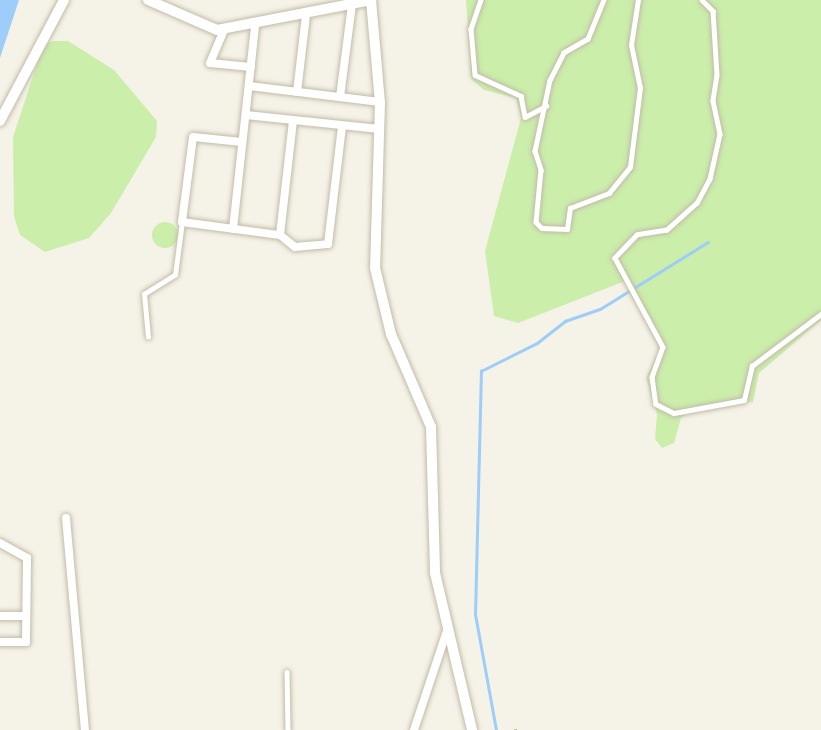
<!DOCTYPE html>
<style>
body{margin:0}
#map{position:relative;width:821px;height:730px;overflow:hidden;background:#f5f2e7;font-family:Signika,sans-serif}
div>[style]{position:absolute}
.green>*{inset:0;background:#cbeeab}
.round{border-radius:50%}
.water>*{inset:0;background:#9dcdf8}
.stream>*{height:2.5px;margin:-1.25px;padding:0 1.25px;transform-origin:1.25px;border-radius:1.25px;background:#9dcdf8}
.path>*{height:2px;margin-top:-1px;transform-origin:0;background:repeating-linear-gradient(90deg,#c5b998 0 3.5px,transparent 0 7px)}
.roads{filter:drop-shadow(0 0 2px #c2bba8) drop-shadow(0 0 2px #c2bba8)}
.service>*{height:4.5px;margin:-2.25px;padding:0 2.25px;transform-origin:2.25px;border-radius:2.25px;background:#fff}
.minor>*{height:8px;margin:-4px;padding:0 4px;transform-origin:4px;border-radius:4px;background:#fff}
.tertiary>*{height:10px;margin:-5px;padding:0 5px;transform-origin:5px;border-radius:5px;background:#fff}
span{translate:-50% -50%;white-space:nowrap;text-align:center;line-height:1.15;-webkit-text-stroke:7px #fff;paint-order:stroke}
</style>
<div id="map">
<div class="green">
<i style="clip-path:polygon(466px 0,821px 0,821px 320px,759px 373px,753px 402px,694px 409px,681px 418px,674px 443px,662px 448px,655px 439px,657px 414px,646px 378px,660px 350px,625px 281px,518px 323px,494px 316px,485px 251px,521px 118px,516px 98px,484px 90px,471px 79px)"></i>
<i style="clip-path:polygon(53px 41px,68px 41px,114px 70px,157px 121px,156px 137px,111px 213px,89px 238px,45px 252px,20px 235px,14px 216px,13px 137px,43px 46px)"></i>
<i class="round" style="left:152px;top:222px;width:26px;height:26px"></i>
</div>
<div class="water">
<i style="clip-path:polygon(0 0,19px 0,0 58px)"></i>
</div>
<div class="stream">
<i style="left:496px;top:730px;width:117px;rotate:-100.3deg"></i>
<i style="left:475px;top:615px;width:244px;rotate:-88.6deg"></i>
<i style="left:481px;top:371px;width:63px;rotate:-26.6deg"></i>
<i style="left:537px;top:343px;width:36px;rotate:-38deg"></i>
<i style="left:565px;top:321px;width:37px;rotate:-19deg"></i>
<i style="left:600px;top:309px;width:127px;rotate:-31.8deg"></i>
</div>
<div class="path">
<i style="left:514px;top:730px;width:4px"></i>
</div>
<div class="roads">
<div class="service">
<i style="left:481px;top:0;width:31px;rotate:109deg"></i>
<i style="left:471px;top:29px;width:46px;rotate:85deg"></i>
<i style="left:475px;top:75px;width:51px;rotate:24.5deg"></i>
<i style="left:521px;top:96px;width:21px;rotate:79deg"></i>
<i style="left:525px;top:117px;width:24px;rotate:-28deg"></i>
<i style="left:604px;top:0;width:42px;rotate:112.3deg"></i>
<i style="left:588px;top:39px;width:28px;rotate:150deg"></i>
<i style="left:564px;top:53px;width:30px;rotate:117deg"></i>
<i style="left:550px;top:80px;width:73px;rotate:101.9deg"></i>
<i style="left:535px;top:151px;width:20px;rotate:72deg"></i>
<i style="left:541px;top:170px;width:52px;rotate:95.5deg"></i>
<i style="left:536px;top:222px;width:8px;rotate:45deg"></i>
<i style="left:542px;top:228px;width:25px;rotate:2deg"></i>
<i style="left:567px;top:229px;width:21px;rotate:-82deg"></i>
<i style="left:570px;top:208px;width:42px;rotate:-21deg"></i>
<i style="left:609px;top:193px;width:33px;rotate:-51deg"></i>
<i style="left:630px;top:167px;width:80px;rotate:-82.8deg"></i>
<i style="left:640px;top:88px;width:44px;rotate:-101.8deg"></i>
<i style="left:631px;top:45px;width:46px;rotate:-81.2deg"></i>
<i style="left:702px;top:0;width:16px;rotate:45deg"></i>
<i style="left:713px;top:11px;width:64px;rotate:86.4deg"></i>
<i style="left:717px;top:75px;width:26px;rotate:99deg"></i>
<i style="left:713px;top:101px;width:34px;rotate:78deg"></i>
<i style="left:720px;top:134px;width:46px;rotate:102.5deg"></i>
<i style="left:710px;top:179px;width:27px;rotate:118deg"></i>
<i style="left:697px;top:203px;width:40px;rotate:138deg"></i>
<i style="left:667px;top:230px;width:30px;rotate:171deg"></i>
<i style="left:637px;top:235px;width:32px;rotate:134deg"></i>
<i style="left:615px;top:258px;width:101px;rotate:61.7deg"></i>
<i style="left:663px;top:347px;width:32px;rotate:110deg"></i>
<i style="left:652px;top:377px;width:27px;rotate:82deg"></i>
<i style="left:656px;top:404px;width:20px;rotate:27deg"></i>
<i style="left:674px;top:413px;width:71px;rotate:-10.5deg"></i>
<i style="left:744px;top:400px;width:35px;rotate:-77deg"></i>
<i style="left:752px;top:366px;width:86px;rotate:-37deg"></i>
<i style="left:148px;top:337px;width:43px;rotate:-95.3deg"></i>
<i style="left:144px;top:294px;width:36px;rotate:-32deg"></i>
<i style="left:175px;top:275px;width:53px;rotate:-82.5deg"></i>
<i style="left:287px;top:672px;width:58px;rotate:89deg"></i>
</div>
<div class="minor">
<i style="left:224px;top:30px;width:36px;rotate:113deg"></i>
<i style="left:210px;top:63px;width:41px;rotate:5.6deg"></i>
<i style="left:249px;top:86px;width:132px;rotate:7deg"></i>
<i style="left:297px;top:92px;width:78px;rotate:-83.3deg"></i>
<i style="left:340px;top:97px;width:94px;rotate:-82.6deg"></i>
<i style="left:246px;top:115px;width:134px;rotate:6deg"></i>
<i style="left:242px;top:142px;width:49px;rotate:-174.2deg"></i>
<i style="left:193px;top:137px;width:86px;rotate:97.4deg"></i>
<i style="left:182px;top:222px;width:99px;rotate:7.6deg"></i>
<i style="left:280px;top:235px;width:19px;rotate:39deg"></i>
<i style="left:295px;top:247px;width:33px;rotate:-5deg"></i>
<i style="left:328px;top:244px;width:119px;rotate:-83.2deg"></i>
<i style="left:233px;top:229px;width:204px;rotate:-83.8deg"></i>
<i style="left:280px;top:235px;width:115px;rotate:-83.5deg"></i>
<i style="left:66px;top:518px;width:213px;rotate:84.9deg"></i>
<i style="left:0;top:543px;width:31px;rotate:29deg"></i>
<i style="left:27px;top:558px;width:84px;rotate:90.7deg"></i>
<i style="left:26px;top:642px;width:26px;rotate:180deg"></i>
<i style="left:0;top:616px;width:26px"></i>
<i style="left:414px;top:730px;width:104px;rotate:-71.6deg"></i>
</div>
<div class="tertiary">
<i style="left:148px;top:0;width:75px;rotate:23.5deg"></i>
<i style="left:217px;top:30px;width:157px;rotate:-11deg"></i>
<i style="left:371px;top:0;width:102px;rotate:85deg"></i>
<i style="left:380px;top:102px;width:166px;rotate:91.7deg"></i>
<i style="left:375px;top:268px;width:68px;rotate:76.4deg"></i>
<i style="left:391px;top:334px;width:101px;rotate:66.7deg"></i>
<i style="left:431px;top:427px;width:146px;rotate:88.4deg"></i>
<i style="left:435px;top:573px;width:161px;rotate:76.7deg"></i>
<i style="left:0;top:121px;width:137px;rotate:-62.1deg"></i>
</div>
</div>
</div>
